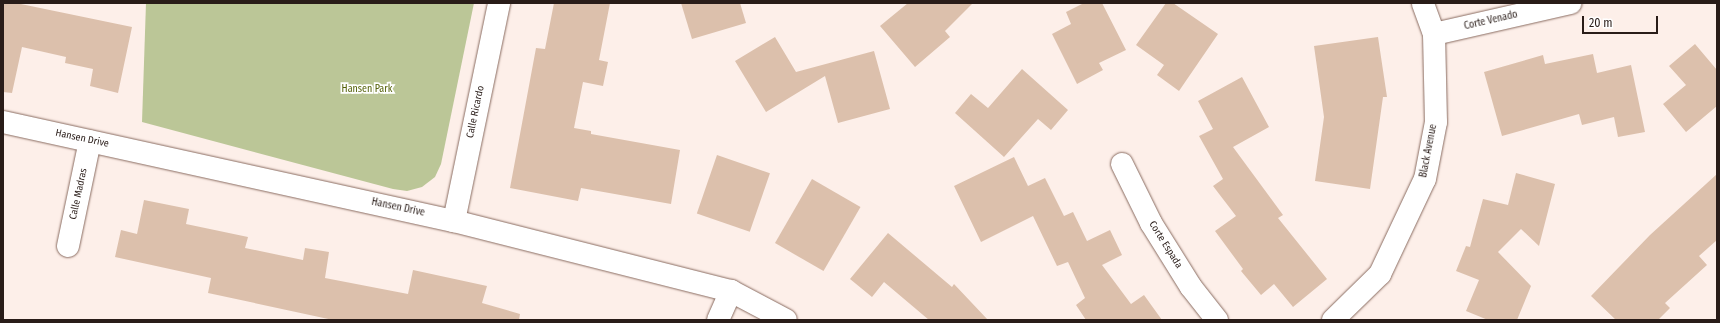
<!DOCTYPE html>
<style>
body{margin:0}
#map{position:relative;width:1720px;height:323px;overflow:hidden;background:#fdefe9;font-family:"Fira Sans Condensed",sans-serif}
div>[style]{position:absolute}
.green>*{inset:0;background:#bbc697}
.building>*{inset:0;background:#dcc0ac;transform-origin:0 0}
.roads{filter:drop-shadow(0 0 1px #8a6c61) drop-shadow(0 0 1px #8a6c61)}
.street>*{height:22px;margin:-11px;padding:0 11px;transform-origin:11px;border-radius:11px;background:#fff}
span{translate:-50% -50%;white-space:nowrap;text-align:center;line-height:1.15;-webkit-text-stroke:3.5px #fff;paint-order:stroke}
.street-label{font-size:10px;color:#291c18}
.park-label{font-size:10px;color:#525f06}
.frame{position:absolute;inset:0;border:4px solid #291c18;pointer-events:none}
.scale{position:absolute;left:1582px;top:16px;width:76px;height:18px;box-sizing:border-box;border:2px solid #291c18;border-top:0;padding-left:5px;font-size:12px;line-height:14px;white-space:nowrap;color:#291c18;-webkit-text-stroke:3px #fff;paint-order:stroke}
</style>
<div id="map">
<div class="green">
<i style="clip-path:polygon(146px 3px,474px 3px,441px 164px,435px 177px,422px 187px,407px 191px,393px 189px,142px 122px)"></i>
</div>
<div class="building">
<i style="clip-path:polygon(3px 3px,16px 3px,132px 27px,118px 93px,90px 86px,93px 69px,65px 63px,66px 57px,22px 47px,12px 93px,3px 92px)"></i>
<i style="clip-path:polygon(554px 3px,610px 3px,599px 60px,608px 62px,603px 86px,583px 82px,574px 128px,591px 131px,591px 134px,680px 150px,671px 204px,581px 188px,578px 201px,510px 188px,536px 48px,545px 49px)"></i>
<i style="clip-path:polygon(681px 3px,740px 3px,746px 23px,692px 39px)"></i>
<i style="clip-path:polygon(908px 3px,973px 3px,945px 31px,950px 37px,915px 67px,880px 26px)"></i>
<i style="clip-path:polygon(1084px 3px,1102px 3px,1126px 50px,1099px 63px,1103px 70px,1077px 84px,1052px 34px,1071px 24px,1066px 12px)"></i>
<i style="clip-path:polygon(1166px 3px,1173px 3px,1218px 34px,1179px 91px,1157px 75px,1164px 65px,1136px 45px)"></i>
<i style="clip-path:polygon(775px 37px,796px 72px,874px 51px,890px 109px,838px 123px,825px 76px,766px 112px,735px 61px)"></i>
<i style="clip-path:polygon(1378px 37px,1387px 97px,1383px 97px,1370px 189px,1315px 181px,1324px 117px,1314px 46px)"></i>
<i style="clip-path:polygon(1695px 44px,1717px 70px,1717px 106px,1686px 132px,1663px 104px,1686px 85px,1669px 66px)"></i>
<i style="clip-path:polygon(1593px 54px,1597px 73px,1631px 65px,1645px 132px,1618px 137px,1614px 117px,1582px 125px,1579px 114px,1502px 136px,1484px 72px,1543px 55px,1545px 64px)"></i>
<i style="clip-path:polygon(1022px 69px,1068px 110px,1051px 130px,1038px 119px,1004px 157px,955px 113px,971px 94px,988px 108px)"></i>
<i style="clip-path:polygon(1242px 77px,1269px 127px,1233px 147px,1283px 215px,1278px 218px,1327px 279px,1293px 307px,1274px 284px,1261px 295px,1241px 271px,1243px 269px,1215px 231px,1236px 216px,1213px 186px,1223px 179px,1199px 136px,1213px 129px,1198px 101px)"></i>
<i style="left:717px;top:155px;width:56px;height:62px;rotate:19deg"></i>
<i style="clip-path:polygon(1014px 157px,1028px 186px,1045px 178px,1064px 216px,1073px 212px,1087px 241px,1110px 230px,1122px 255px,1102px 265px,1131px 304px,1144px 295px,1162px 320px,1086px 320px,1076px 305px,1085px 298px,1068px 262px,1057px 266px,1033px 216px,981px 242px,954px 186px)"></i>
<i style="clip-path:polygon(1516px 173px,1555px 184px,1539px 246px,1521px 229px,1498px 252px,1531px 286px,1517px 320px,1488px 320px,1466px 311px,1479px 280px,1456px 271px,1466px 246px,1470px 247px,1483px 199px,1508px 205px)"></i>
<i style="clip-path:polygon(1717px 174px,1717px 240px,1699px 256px,1707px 265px,1665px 303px,1670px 308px,1658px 320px,1616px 320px,1591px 296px,1650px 235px)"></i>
<i style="left:812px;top:179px;width:56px;height:74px;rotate:30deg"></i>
<i style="clip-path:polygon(144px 200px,189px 209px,186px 224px,248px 237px,245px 248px,303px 260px,305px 248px,329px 252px,325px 278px,408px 294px,413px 270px,487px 286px,482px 303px,520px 314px,519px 320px,333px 320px,208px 293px,211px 278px,115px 257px,121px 230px,137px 234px)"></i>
<i style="clip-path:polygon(888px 233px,952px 287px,954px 284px,988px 320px,929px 320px,884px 282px,872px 297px,850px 279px)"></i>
</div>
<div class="roads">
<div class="street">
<i style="left:1434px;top:34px;width:140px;rotate:-12.8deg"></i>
<i style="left:3px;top:122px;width:462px;rotate:12.4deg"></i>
<i style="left:454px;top:221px;width:286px;rotate:14.2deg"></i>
<i style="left:731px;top:291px;width:62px;rotate:27.8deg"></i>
<i style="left:1122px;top:164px;width:66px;rotate:63.8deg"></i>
<i style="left:1151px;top:223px;width:75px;rotate:58deg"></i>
<i style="left:1191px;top:287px;width:42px;rotate:51.8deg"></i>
<i style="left:454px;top:221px;width:223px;rotate:-78.3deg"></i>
<i style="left:68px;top:246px;width:107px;rotate:-78.2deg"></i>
<i style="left:718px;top:320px;width:32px;rotate:-66deg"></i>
<i style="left:1333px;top:320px;width:66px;rotate:-44.4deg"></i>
<i style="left:1380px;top:274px;width:105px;rotate:-64.7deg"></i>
<i style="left:1425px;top:179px;width:58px;rotate:-79.1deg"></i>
<i style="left:1436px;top:122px;width:88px;rotate:-91.3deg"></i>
<i style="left:1434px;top:34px;width:33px;rotate:-110deg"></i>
</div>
</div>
<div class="street-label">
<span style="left:1491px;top:21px;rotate:-13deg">Corte Venado</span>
<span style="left:476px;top:112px;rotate:-78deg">Calle Ricardo</span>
<span style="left:82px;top:139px;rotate:12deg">Hansen Drive</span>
<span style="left:1429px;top:151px;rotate:-79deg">Black Avenue</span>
<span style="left:79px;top:194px;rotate:-78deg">Calle Madras</span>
<span style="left:398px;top:208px;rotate:12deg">Hansen Drive</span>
<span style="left:1165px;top:245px;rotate:58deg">Corte Espada</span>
</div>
<div class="park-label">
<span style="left:367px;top:90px">Hansen Park</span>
</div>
<div class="frame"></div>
<div class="scale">20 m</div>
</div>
